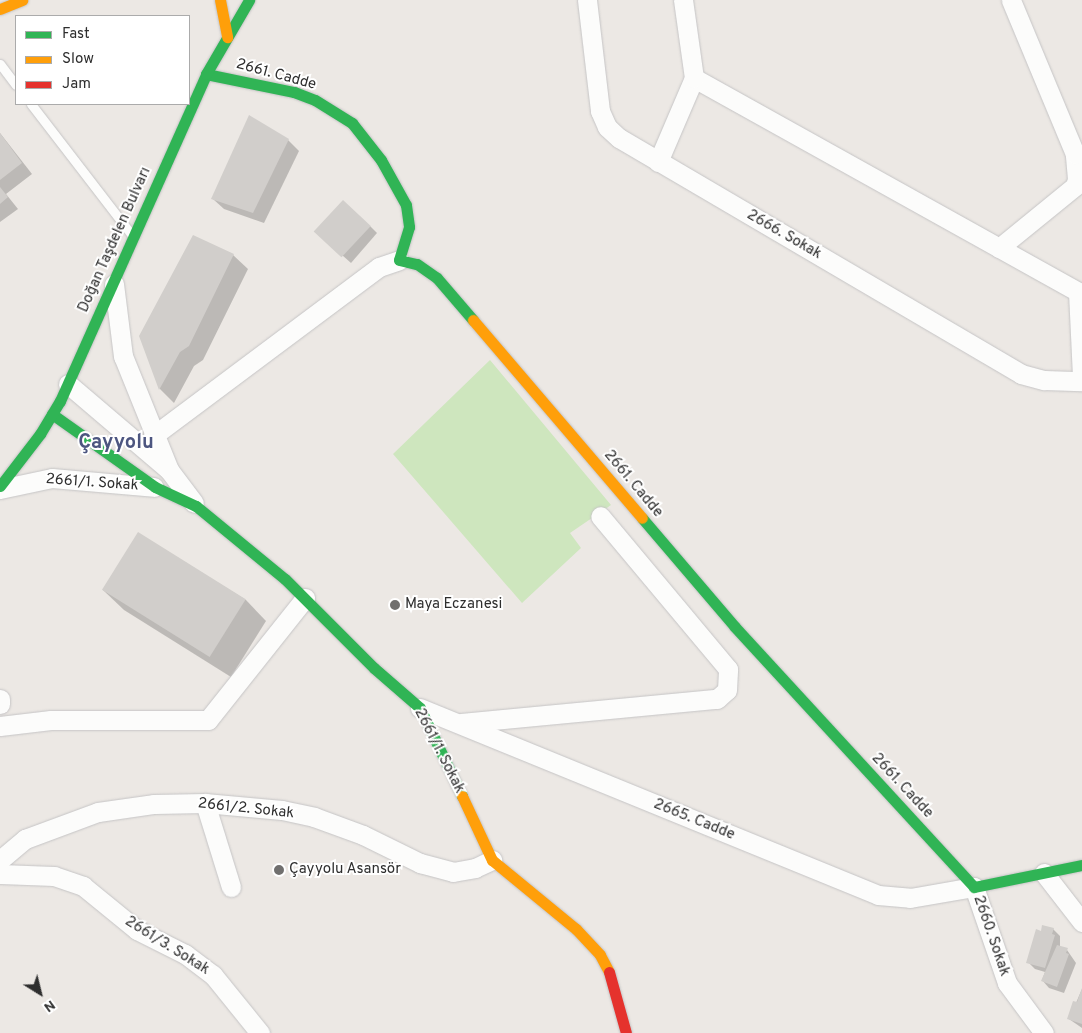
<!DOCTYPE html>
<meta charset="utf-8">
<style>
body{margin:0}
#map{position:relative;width:1082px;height:1033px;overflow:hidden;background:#ece8e4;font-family:Overpass,sans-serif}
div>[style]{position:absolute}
.green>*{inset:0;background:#cee6be}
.shadow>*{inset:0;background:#0003}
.building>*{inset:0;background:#d1cecb;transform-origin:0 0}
.roads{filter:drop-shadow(0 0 1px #c5c4c5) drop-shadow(0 0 1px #c5c4c5)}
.lane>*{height:9px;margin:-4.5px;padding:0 4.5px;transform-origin:4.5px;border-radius:4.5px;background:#fcfcfb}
.street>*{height:19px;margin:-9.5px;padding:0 9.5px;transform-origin:9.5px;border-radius:9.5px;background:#fcfcfb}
.fast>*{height:11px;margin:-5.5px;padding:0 5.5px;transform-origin:5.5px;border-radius:5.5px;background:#30b455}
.slow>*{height:11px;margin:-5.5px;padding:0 5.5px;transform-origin:5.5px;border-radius:5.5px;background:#ff9f0a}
.jam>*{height:11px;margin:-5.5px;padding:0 5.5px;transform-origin:5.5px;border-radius:5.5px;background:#e5322d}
.dots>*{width:14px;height:14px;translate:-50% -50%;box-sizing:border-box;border:2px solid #fff;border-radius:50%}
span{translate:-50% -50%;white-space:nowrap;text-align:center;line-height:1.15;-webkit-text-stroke:4px #fff;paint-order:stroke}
.street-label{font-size:15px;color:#2e2e2e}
.poi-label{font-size:15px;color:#2e2e2e}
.left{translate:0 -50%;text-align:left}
.district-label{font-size:20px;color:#4d5680;font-weight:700}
.legend{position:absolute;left:15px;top:15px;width:175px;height:90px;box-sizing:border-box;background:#fff;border:1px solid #ababab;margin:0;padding:6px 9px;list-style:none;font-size:15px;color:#2e2e2e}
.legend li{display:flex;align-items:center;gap:10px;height:25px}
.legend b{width:25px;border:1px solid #ababab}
.north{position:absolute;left:15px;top:968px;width:50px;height:50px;-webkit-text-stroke:4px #fff;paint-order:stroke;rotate:144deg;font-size:14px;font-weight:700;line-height:20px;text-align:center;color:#2e2e2e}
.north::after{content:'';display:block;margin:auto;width:18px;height:22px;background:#2e2e2e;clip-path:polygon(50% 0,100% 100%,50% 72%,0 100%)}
</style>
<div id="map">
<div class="green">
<i style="clip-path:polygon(490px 360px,611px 505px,570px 533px,581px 548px,522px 603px,393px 454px)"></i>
</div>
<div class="shadow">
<i style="clip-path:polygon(0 133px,32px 174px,6px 194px,18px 209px,0 222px)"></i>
<i style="clip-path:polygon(288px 140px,299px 151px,264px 223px,224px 209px,213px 199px)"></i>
<i style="clip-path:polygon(370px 226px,377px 233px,351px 263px,324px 239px)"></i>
<i style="clip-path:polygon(233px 255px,248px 269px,203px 360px,194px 366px,174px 403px,160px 389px,140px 336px)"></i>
<i style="clip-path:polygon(138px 534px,246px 600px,266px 621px,231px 677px,124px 610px,103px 590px)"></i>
<i style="clip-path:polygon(1053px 929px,1060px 936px,1060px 947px,1067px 950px,1076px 963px,1064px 993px,1049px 988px,1042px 980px,1045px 972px,1035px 969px,1028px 962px,1042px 932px)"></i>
<i style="clip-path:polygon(1082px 989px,1082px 1028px,1069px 1019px)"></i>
</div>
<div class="building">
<i style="clip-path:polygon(249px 115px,289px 139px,253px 213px,211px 199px)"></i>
<i style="clip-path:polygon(0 133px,22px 163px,0 180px)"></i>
<i style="clip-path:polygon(0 187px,8px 197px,0 204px)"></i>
<i style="left:343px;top:200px;width:38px;height:43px;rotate:43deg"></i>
<i style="clip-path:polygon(193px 235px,234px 254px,189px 346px,180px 352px,159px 390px,139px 336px)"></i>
<i style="left:138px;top:532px;width:127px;height:68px;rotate:32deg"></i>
<i style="clip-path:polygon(1042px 925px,1054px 928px,1052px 934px,1055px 935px,1045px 968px,1026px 963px,1036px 929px,1041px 931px)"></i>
<i style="clip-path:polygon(1057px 945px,1068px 948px,1066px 953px,1069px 954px,1057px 987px,1041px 981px)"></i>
<i style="clip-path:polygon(1082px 988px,1082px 1024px,1067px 1019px,1073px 1001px,1077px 1002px)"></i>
</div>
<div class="roads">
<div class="lane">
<i style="left:0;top:64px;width:26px;rotate:53deg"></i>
<i style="left:31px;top:104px;width:164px;rotate:52.4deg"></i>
</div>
<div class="street">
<i style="left:587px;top:0;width:112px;rotate:83.3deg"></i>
<i style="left:600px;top:111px;width:17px;rotate:66deg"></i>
<i style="left:607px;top:127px;width:16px;rotate:43deg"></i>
<i style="left:619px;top:138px;width:466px;rotate:30.4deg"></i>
<i style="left:1021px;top:374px;width:24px;rotate:15deg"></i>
<i style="left:1044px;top:380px;width:38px;rotate:2deg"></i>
<i style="left:694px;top:78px;width:440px;rotate:29.1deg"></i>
<i style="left:658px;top:162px;width:91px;rotate:-66.8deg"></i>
<i style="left:694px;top:78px;width:79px;rotate:-98deg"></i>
<i style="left:999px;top:248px;width:98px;rotate:-39.2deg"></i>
<i style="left:1075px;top:186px;width:7px;rotate:-74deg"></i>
<i style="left:1077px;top:179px;width:25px;rotate:-95deg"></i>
<i style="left:1075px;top:154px;width:167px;rotate:-112.6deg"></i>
<i style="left:114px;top:284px;width:73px;rotate:82.9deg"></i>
<i style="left:123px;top:356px;width:123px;rotate:68deg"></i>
<i style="left:1078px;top:292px;width:84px;rotate:87.3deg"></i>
<i style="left:68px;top:384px;width:133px;rotate:40.4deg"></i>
<i style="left:169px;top:470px;width:41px;rotate:52.9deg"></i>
<i style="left:153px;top:436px;width:282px;rotate:-36.8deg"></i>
<i style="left:379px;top:267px;width:21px;rotate:-19deg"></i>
<i style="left:0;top:489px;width:53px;rotate:-11.9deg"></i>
<i style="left:52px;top:478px;width:102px;rotate:5deg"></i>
<i style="left:0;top:699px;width:5px;rotate:90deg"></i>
<i style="left:420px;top:708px;width:495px;rotate:22.2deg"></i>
<i style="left:878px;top:895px;width:32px;rotate:5deg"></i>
<i style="left:910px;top:898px;width:65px;rotate:-9.8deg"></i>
<i style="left:974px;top:887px;width:102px;rotate:71deg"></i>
<i style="left:1007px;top:983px;width:62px;rotate:53.5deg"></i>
<i style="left:461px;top:723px;width:257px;rotate:-5.4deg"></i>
<i style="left:717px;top:699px;width:13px;rotate:-42deg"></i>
<i style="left:727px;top:690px;width:21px;rotate:-87deg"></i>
<i style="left:728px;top:669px;width:199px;rotate:-129.9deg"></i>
<i style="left:0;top:726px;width:51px;rotate:-6.7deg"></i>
<i style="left:51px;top:720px;width:157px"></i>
<i style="left:208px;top:720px;width:156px;rotate:-51.5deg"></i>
<i style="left:205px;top:803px;width:88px;rotate:72.8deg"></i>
<i style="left:0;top:860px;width:33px;rotate:-40deg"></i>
<i style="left:25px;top:839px;width:78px;rotate:-20.3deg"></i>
<i style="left:98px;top:812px;width:57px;rotate:-8.1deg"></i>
<i style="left:154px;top:804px;width:51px;rotate:-1.1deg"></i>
<i style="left:205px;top:803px;width:77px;rotate:5.2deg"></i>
<i style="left:282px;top:810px;width:33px;rotate:12deg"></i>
<i style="left:314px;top:817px;width:52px;rotate:20.2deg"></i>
<i style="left:363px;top:835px;width:64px;rotate:26.2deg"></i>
<i style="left:420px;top:863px;width:34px;rotate:15deg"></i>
<i style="left:453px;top:872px;width:22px;rotate:-10deg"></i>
<i style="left:475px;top:868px;width:19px;rotate:-25deg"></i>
<i style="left:1044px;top:873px;width:62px;rotate:52.2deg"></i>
<i style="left:0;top:874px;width:54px;rotate:2.1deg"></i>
<i style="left:54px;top:876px;width:31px;rotate:19deg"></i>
<i style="left:83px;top:886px;width:70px;rotate:39.2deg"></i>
<i style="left:137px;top:930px;width:54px;rotate:26.6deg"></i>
<i style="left:185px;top:954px;width:35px;rotate:37deg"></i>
<i style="left:213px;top:975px;width:75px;rotate:51deg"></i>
</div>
<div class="fast">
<i style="left:206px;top:74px;width:90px;rotate:11.6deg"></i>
<i style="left:294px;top:92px;width:22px;rotate:21deg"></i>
<i style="left:315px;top:100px;width:44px;rotate:31.9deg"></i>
<i style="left:352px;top:123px;width:47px;rotate:51.9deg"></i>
<i style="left:381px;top:160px;width:51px;rotate:60.9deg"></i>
<i style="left:406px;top:205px;width:22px;rotate:82deg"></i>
<i style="left:409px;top:227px;width:34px;rotate:107deg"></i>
<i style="left:399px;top:260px;width:18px;rotate:13deg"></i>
<i style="left:417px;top:264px;width:24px;rotate:35deg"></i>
<i style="left:437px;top:278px;width:55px;rotate:49.4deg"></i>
<i style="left:52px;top:414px;width:126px;rotate:35.3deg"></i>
<i style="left:155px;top:487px;width:45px;rotate:24.9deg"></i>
<i style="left:196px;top:506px;width:115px;rotate:39.4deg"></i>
<i style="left:285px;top:579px;width:126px;rotate:45deg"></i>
<i style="left:374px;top:668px;width:61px;rotate:41deg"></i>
<i style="left:420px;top:708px;width:98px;rotate:64.5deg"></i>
<i style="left:0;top:486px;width:66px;rotate:-52.4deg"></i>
<i style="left:40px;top:434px;width:39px;rotate:-59deg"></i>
<i style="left:60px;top:401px;width:358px;rotate:-65.9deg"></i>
<i style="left:206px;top:74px;width:86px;rotate:-59.8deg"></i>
<i style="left:642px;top:518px;width:143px;rotate:49.5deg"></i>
<i style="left:735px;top:627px;width:353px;rotate:47.4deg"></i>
<i style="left:974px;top:887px;width:110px;rotate:-11.5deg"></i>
</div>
<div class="slow">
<i style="left:220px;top:0;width:38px;rotate:79deg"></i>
<i style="left:0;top:9px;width:24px;rotate:-22deg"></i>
<i style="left:473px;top:320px;width:260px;rotate:49.5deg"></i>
<i style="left:462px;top:796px;width:71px;rotate:64.9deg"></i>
<i style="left:492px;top:860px;width:109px;rotate:39.4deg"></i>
<i style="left:576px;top:929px;width:35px;rotate:47deg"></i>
<i style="left:600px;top:955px;width:19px;rotate:62deg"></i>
</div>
<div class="jam">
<i style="left:609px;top:972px;width:63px;rotate:74.4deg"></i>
</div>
</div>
<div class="dots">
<i style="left:395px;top:605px;background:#706f6e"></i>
<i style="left:279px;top:870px;background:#706f6e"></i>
</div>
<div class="street-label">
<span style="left:276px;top:75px;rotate:15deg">2661. Cadde</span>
<span style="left:784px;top:235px;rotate:30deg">2666. Sokak</span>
<span style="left:115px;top:240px;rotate:-66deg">Doğan Taşdelen Bulvarı</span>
<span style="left:92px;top:483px;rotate:4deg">2661/1. Sokak</span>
<span style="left:633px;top:484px;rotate:50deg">2661. Cadde</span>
<span style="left:439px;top:751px;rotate:63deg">2661/1. Sokak</span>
<span style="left:902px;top:786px;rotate:47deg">2661. Cadde</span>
<span style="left:246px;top:809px;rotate:6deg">2661/2. Sokak</span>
<span style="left:694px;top:820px;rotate:22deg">2665. Cadde</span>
<span style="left:991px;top:936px;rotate:71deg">2660. Sokak</span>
<span style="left:167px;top:946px;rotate:32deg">2661/3. Sokak</span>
</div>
<div class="poi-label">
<span class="left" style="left:405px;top:605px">Maya Eczanesi</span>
<span class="left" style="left:289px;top:870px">Çayyolu Asansör</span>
</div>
<div class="district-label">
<span style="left:116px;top:443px">Çayyolu</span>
</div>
<ul class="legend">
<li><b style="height:6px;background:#30b455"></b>Fast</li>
<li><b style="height:6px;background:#ff9f0a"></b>Slow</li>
<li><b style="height:6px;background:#e5322d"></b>Jam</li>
</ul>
<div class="north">N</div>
</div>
